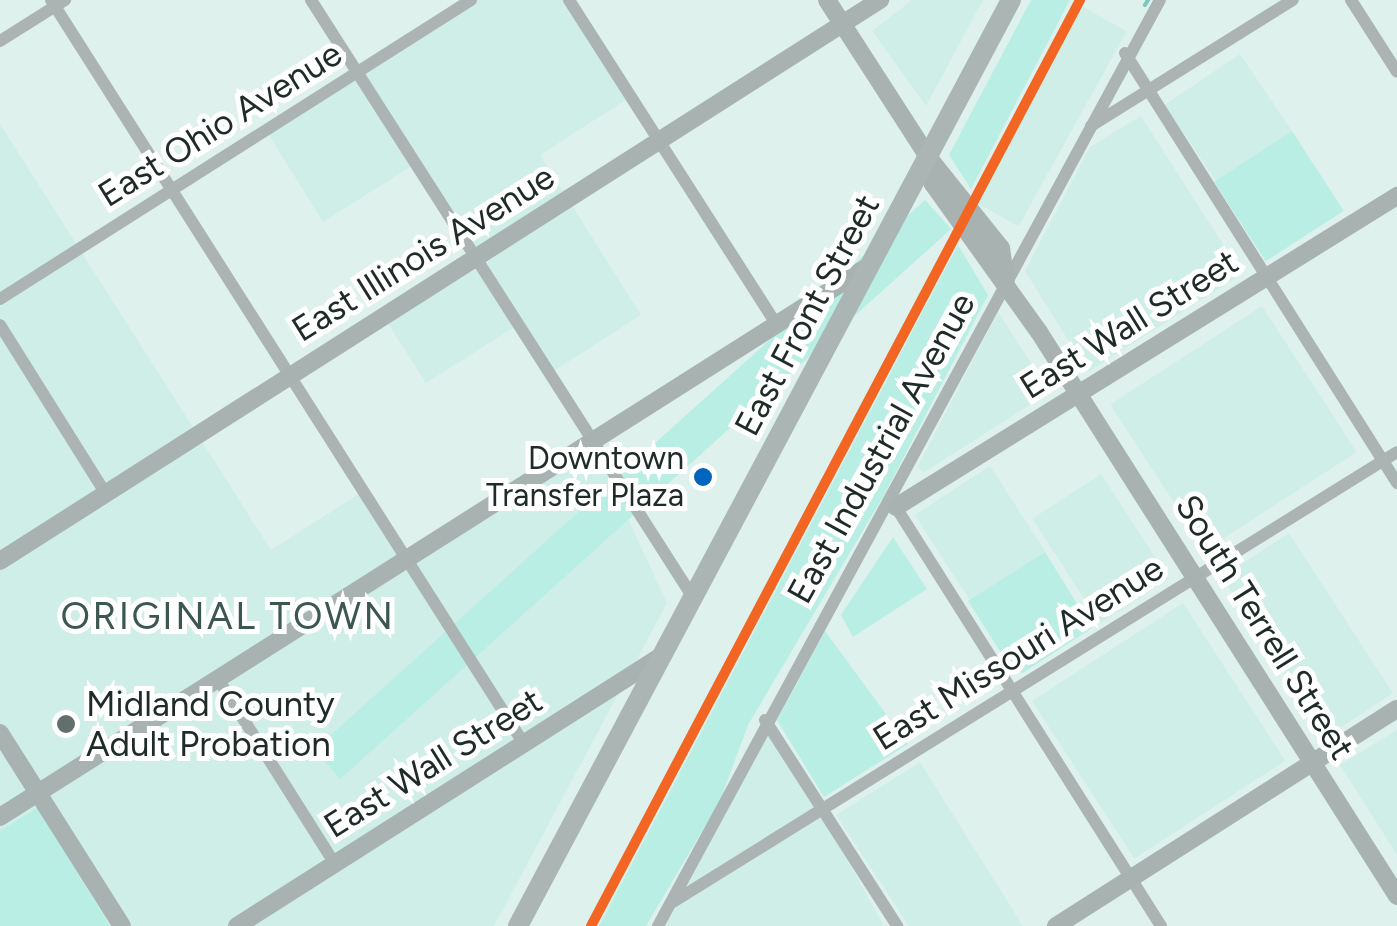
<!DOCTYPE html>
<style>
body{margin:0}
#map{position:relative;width:1397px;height:926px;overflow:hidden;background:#dff1ed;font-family:Figtree,sans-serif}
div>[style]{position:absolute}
.built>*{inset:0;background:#cfeee8;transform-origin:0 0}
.green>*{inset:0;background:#b9eee5;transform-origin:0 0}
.stream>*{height:4px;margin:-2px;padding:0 2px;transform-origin:2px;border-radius:2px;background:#7ac8bd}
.street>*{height:12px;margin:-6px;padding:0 6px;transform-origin:6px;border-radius:6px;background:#abb4b2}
.secondary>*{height:18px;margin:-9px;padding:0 9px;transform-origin:9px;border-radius:9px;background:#a8b3b1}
.primary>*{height:20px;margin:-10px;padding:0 10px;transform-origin:10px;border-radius:10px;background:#abb6b4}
.rail-1>*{height:10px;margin:-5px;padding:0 5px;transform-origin:5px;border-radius:5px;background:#f26522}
.dots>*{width:28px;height:28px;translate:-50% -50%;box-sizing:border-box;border:5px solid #fff;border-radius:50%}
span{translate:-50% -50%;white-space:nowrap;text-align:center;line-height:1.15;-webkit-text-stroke:10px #fff;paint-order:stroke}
.bus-label{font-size:32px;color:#1f2b28}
.right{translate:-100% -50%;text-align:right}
.street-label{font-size:35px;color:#1f2b28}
.poi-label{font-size:35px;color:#1f2b28}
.left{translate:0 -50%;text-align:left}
.neighbourhood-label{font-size:38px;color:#3c5752;letter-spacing:2.5px}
</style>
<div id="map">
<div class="built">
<i style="clip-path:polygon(468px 0,571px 0,632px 96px,540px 155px,641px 315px,549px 374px,518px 325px,426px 383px,383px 316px,475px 257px,415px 164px,323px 222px,265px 129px)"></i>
<i style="clip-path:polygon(912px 0,983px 0,926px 106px,872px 31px)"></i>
<i style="left:1083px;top:7px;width:50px;height:223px;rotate:29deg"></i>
<i style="left:1240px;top:54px;width:93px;height:91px;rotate:56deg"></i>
<i style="clip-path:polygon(1141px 116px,1242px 274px,1088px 372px,1025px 271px,1090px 147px)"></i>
<i style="clip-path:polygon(0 124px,271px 550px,362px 492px,407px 558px,592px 441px,667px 603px,494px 926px,0 926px)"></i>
<i style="left:1262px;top:306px;width:174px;height:181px;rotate:57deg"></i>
<i style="clip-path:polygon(998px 312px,1050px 392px,923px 473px,918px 466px)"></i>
<i style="left:990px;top:466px;width:102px;height:90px;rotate:57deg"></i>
<i style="left:1101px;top:474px;width:125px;height:82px;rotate:57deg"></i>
<i style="left:1289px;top:533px;width:191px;height:80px;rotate:57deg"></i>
<i style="left:1183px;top:603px;width:188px;height:180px;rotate:57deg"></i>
<i style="clip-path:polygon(770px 720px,884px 926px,661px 926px)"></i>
<i style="clip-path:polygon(1397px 730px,1397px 855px,1340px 765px)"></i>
<i style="clip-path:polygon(920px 762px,1023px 926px,909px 926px,836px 815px)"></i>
</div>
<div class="green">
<i style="clip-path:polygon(1031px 0,1070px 0,971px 189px,949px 155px)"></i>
<i style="left:1292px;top:131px;width:95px;height:93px;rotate:57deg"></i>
<i style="left:925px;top:200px;width:39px;height:822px;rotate:48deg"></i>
<i style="clip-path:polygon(958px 245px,988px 295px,884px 495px,748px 725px,720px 801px,646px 926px,599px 926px)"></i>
<i style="clip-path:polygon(893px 537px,927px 589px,853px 637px,841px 615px)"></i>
<i style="clip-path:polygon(1045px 552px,1092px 628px,1023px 673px,1012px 670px,968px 601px)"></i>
<i style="clip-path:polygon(825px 631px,908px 744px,824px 797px,777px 720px)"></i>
<i style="clip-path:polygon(37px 808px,110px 926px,0 926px,0 831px)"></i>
</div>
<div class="stream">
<i style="left:1145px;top:5px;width:6px;rotate:-59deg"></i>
</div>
<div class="street">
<i style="left:51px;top:0;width:882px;rotate:57.55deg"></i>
<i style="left:311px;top:0;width:711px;rotate:57.41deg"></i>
<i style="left:569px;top:0;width:384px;rotate:57.4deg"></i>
<i style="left:1351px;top:0;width:85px;rotate:57.4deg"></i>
<i style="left:0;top:41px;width:77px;rotate:-32.2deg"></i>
<i style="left:1125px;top:53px;width:509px;rotate:57.68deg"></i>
<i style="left:1091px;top:126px;width:238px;rotate:-32deg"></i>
<i style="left:0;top:299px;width:558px;rotate:-32.41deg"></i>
<i style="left:0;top:325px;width:199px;rotate:57.9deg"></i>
<i style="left:892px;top:501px;width:503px;rotate:57.67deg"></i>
<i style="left:218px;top:679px;width:219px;rotate:57.7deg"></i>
<i style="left:765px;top:720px;width:245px;rotate:57.3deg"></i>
<i style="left:673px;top:902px;width:852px;rotate:-31.86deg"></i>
<i style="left:658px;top:926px;width:1053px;rotate:-61.54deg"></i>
</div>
<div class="secondary">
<i style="left:827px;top:0;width:187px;rotate:57.2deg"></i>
<i style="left:928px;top:157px;width:27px;rotate:80deg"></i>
<i style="left:933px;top:184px;width:182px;rotate:54.4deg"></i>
<i style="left:1039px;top:332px;width:668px;rotate:57.59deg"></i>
<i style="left:928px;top:157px;width:117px;rotate:51.3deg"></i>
<i style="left:1001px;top:248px;width:34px;rotate:82deg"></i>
<i style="left:896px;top:507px;width:590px;rotate:-31.83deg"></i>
<i style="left:0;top:561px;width:1044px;rotate:-32.52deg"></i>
<i style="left:0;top:733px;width:228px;rotate:57.7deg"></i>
<i style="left:0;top:817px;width:1030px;rotate:-32.39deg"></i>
<i style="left:237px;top:926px;width:505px;rotate:-32.46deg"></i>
<i style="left:1056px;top:926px;width:404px;rotate:-32.5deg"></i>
</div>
<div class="primary">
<i style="left:518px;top:926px;width:1049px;rotate:-61.97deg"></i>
</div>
<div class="rail-1">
<i style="left:591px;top:926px;width:1047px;rotate:-62.16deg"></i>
</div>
<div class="dots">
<i style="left:703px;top:477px;background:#0065bd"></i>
<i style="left:66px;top:724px;background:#62706d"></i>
</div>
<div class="bus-label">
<span class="right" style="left:684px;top:477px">Downtown<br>Transfer Plaza</span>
</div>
<div class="street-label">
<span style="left:220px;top:124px;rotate:-32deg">East Ohio Avenue</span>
<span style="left:423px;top:253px;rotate:-32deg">East Illinois Avenue</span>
<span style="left:807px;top:315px;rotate:-62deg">East Front Street</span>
<span style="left:1129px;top:324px;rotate:-32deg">East Wall Street</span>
<span style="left:881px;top:448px;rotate:-61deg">East Industrial Avenue</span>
<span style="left:1265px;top:627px;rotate:58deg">South Terrell Street</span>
<span style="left:1018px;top:653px;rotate:-32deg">East Missouri Avenue</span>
<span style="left:433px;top:763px;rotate:-32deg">East Wall Street</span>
</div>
<div class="poi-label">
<span class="left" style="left:86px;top:724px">Midland County<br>Adult Probation</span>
</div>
<div class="neighbourhood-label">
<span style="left:228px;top:617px">ORIGINAL TOWN</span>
</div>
</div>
